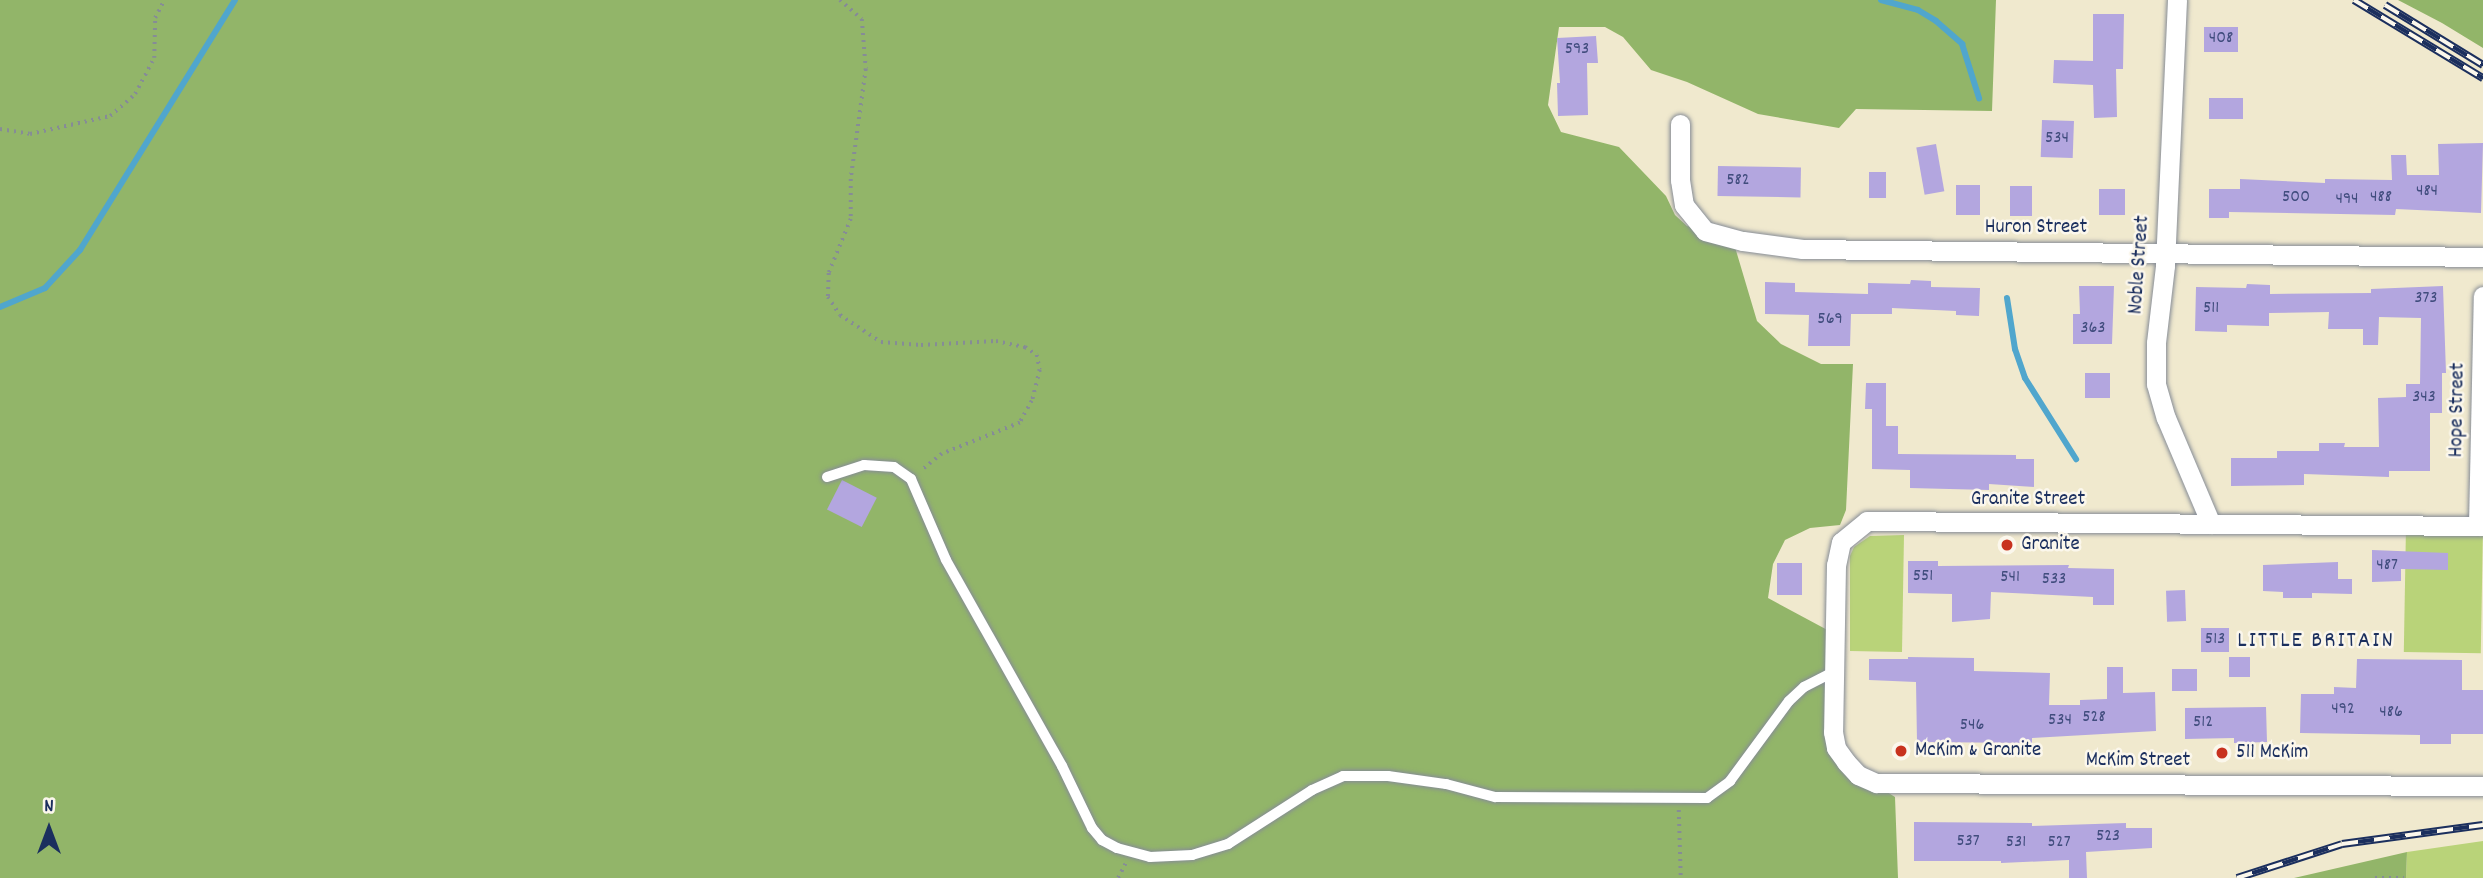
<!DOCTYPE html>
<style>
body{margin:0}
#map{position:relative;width:2483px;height:878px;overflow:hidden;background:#f0e9ce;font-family:Dekko,sans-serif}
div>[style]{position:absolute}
.green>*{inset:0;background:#b9d379;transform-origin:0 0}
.forest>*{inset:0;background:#92b569}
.stream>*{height:6px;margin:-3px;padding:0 3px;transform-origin:3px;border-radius:3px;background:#50a6cd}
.building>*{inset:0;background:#b3a6df;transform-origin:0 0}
.path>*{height:3.5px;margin-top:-1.75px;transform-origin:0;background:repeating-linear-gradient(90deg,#868c96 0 2px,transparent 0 7px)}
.roads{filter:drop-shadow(0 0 2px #868c96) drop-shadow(0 0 2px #868c96)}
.lane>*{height:10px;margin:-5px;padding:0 5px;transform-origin:5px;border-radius:5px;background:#fff}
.street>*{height:19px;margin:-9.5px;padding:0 9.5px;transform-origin:9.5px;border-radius:9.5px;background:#fff}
.rail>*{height:8px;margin-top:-4px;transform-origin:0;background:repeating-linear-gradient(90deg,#fbf7ec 0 16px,#1b2f5e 0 32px);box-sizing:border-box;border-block:2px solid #1b2f5e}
.dots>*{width:19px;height:19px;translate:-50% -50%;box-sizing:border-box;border:4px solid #fbf7ec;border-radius:50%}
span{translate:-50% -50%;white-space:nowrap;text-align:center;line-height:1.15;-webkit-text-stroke:5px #fbf7ec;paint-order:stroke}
.number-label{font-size:18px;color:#414d7e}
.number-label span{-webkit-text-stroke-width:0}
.street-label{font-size:21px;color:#1b2f5e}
.poi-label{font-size:21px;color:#1b2f5e}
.left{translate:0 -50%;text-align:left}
.neighbourhood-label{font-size:23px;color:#1b2f5e;letter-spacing:2px}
.north{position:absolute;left:14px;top:794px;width:70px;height:70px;-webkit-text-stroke:5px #fbf7ec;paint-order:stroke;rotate:0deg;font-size:19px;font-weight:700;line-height:28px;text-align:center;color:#1b2f5e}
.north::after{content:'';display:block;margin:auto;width:24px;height:32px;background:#1b2f5e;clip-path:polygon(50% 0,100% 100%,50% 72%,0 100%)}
</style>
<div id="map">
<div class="green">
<i style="left:2406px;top:526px;width:77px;height:126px;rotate:1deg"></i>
<i style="clip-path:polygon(1904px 535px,1902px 652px,1850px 651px,1850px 556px,1854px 547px,1870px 536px)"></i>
<i style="clip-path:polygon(2483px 841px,2483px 878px,2406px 878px,2407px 852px)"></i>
</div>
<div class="forest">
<i style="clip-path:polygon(0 0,1996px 0,1992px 111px,1856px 109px,1839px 128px,1758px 114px,1687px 82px,1651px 70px,1623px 37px,1605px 27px,1559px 27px,1548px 105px,1561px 132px,1619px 147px,1666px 196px,1675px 215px,1687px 226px,1732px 237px,1757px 321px,1781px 344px,1821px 364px,1853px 364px,1846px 510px,1840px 525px,1810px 528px,1785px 540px,1773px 564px,1768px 598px,1833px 633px,1831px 733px,1876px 785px,1895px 797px,1898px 878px,0 878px)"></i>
<i style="clip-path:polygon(2398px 0,2483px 0,2483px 48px,2442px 23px)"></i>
<i style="clip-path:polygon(2407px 852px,2406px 878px,2294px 878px)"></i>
</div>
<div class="stream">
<i style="left:1881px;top:0;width:38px;rotate:15deg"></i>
<i style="left:1918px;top:10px;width:21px;rotate:31deg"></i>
<i style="left:1936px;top:21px;width:35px;rotate:41deg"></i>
<i style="left:1962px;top:44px;width:57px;rotate:72.5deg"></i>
<i style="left:2007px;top:298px;width:52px;rotate:81.1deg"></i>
<i style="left:2015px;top:349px;width:31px;rotate:71deg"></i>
<i style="left:2025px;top:378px;width:96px;rotate:57.8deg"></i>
<i style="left:0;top:307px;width:49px;rotate:-22.9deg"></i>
<i style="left:45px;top:288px;width:52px;rotate:-47.4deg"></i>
<i style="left:80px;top:250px;width:294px;rotate:-58.2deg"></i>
</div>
<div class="building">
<i style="clip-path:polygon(2093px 14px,2124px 14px,2123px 69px,2116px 69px,2117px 117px,2094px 118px,2093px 85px,2053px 83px,2054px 60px,2093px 61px)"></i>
<i style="left:2204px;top:27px;width:34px;height:25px"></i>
<i style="clip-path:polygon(1596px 36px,1598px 63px,1587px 63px,1588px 115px,1558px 116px,1557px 83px,1560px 83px,1557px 38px)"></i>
<i style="left:2209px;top:98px;width:34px;height:21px"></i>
<i style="left:2042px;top:120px;width:32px;height:37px;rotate:2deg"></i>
<i style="clip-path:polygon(2483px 143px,2481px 213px,2396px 209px,2395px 215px,2229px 212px,2229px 218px,2209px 218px,2209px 189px,2240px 189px,2240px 179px,2325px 183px,2325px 179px,2392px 180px,2391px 155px,2406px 155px,2407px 175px,2439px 175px,2438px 144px)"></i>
<i style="left:1936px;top:144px;width:48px;height:20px;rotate:80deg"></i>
<i style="left:1718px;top:166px;width:83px;height:30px;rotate:1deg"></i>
<i style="left:1869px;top:172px;width:17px;height:26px"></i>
<i style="left:1956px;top:185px;width:24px;height:30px"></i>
<i style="left:2010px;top:186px;width:22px;height:30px"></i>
<i style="left:2099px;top:189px;width:26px;height:26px"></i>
<i style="clip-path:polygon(1911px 280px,1931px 281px,1931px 287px,1980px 288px,1979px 316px,1956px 315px,1956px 311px,1892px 308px,1892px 314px,1851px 314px,1850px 346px,1808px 346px,1809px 315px,1765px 314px,1765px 282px,1795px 283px,1795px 292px,1868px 294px,1868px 283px,1910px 284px)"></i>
<i style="clip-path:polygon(2247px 284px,2270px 285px,2270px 294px,2371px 293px,2371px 289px,2443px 286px,2446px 373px,2442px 373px,2442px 413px,2430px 413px,2430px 471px,2389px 471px,2389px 477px,2304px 474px,2304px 485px,2231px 486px,2231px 458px,2277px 458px,2277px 451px,2319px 451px,2319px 443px,2345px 443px,2344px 447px,2379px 447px,2378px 398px,2406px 397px,2406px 384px,2420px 384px,2421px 318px,2379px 317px,2378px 345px,2363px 345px,2363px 329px,2328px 329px,2329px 312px,2269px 313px,2269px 326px,2227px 325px,2227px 332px,2195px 331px,2196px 287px,2246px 288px)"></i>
<i style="clip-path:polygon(2079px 286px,2114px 286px,2112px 344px,2073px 344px,2073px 314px,2080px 314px)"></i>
<i style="left:2110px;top:373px;width:25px;height:25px;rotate:90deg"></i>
<i style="clip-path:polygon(1866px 383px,1886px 383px,1886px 426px,1898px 426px,1898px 454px,2016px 455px,2016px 459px,2034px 459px,2034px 487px,1989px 484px,1989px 490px,1910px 488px,1910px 470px,1872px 469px,1872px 409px,1865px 409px)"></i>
<i style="left:842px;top:480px;width:39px;height:33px;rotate:27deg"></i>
<i style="clip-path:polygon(2372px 550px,2448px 553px,2448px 570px,2401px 569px,2401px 581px,2372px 582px)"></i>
<i style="clip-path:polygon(1908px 561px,1938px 561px,1938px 566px,2069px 565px,2068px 568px,2114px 569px,2114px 605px,2093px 605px,2093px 597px,1991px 592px,1990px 619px,1952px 622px,1952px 594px,1908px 593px)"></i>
<i style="clip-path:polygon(2338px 562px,2338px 579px,2352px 579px,2352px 594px,2312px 593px,2312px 598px,2283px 598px,2283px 592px,2263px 591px,2263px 565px)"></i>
<i style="left:1777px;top:563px;width:25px;height:32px"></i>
<i style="left:2185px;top:590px;width:31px;height:19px;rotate:88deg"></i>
<i style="left:2201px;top:628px;width:28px;height:24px"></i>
<i style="clip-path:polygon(1908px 657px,1974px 658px,1974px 671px,2050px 673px,2049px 705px,2080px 705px,2080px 700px,2107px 699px,2107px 667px,2123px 667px,2123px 693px,2155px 692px,2156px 731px,2032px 738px,2032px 743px,1917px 742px,1916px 682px,1869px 680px,1869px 659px,1908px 659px)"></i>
<i style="left:2229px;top:657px;width:21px;height:20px"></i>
<i style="clip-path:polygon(2357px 659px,2462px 660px,2462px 690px,2483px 690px,2483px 734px,2451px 734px,2451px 744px,2420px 744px,2420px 735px,2300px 733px,2301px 694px,2334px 694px,2334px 687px,2356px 688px)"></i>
<i style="left:2172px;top:669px;width:25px;height:22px"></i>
<i style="clip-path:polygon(2266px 707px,2267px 742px,2234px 743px,2234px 738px,2185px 739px,2185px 708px)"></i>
<i style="clip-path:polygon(1914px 822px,2032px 823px,2032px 826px,2126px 823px,2126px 828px,2152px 828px,2152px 848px,2086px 852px,2087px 878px,2069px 878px,2069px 860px,2001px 863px,2001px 861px,1914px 861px)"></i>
</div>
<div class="path">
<i style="left:840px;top:0;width:29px;rotate:41deg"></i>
<i style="left:862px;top:19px;width:50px;rotate:85.4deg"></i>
<i style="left:866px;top:69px;width:111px;rotate:97.8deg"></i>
<i style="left:851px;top:179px;width:40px;rotate:90deg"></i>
<i style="left:851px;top:219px;width:58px;rotate:112.2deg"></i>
<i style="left:829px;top:273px;width:24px;rotate:92deg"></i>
<i style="left:828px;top:297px;width:22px;rotate:56deg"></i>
<i style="left:840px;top:315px;width:49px;rotate:33.4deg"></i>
<i style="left:881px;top:342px;width:40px;rotate:4.3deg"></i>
<i style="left:921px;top:345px;width:75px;rotate:-3.1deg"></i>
<i style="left:996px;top:341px;width:30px;rotate:12deg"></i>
<i style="left:1025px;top:347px;width:14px;rotate:34deg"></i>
<i style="left:1037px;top:355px;width:15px;rotate:79deg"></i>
<i style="left:1040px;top:370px;width:32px;rotate:104deg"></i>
<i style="left:1032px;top:401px;width:25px;rotate:119deg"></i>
<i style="left:1020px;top:423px;width:84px;rotate:158.3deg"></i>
<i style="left:942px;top:454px;width:27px;rotate:141deg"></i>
<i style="left:0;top:129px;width:30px;rotate:9deg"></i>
<i style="left:30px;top:134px;width:82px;rotate:-12.7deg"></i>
<i style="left:110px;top:116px;width:33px;rotate:-41deg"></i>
<i style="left:135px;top:94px;width:41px;rotate:-62.2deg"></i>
<i style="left:154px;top:58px;width:40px;rotate:-88.6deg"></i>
<i style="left:155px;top:18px;width:20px;rotate:-63deg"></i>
<i style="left:1679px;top:810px;width:68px;rotate:88.3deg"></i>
<i style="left:1118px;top:878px;width:16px;rotate:-63deg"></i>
<i style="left:2375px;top:878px;width:29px"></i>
</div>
<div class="roads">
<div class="lane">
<i style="left:827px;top:477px;width:39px;rotate:-18deg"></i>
<i style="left:864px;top:465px;width:30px;rotate:4deg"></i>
<i style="left:894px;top:467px;width:21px;rotate:35deg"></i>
<i style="left:911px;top:479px;width:88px;rotate:66.6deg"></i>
<i style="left:946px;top:560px;width:236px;rotate:60.6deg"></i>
<i style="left:1062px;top:766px;width:69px;rotate:64.2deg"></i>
<i style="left:1092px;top:828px;width:16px;rotate:50deg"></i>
<i style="left:1102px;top:840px;width:17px;rotate:28deg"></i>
<i style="left:1117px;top:848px;width:34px;rotate:15deg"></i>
<i style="left:1150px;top:857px;width:42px;rotate:-2.7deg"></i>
<i style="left:1192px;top:855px;width:38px;rotate:-17deg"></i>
<i style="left:1228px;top:844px;width:100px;rotate:-32.7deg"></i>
<i style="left:1312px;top:790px;width:34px;rotate:-24deg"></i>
<i style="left:1343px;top:776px;width:45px"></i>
<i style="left:1388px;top:776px;width:59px;rotate:7.9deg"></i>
<i style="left:1446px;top:784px;width:51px;rotate:14.9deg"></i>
<i style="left:1495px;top:797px;width:212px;rotate:0.3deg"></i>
<i style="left:1707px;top:798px;width:29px;rotate:-36deg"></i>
<i style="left:1730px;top:781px;width:99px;rotate:-53.6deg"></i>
<i style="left:1789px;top:701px;width:21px;rotate:-43deg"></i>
<i style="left:1804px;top:687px;width:34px;rotate:-27deg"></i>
</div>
<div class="street">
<i style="left:2177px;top:0;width:266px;rotate:92.6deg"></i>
<i style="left:2165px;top:266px;width:78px;rotate:96.7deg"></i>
<i style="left:2156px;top:343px;width:41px;rotate:90deg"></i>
<i style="left:2156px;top:384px;width:35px;rotate:74deg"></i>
<i style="left:2166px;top:418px;width:115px;rotate:67deg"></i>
<i style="left:1680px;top:124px;width:56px;rotate:90deg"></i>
<i style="left:1680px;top:180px;width:25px;rotate:81deg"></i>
<i style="left:1684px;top:205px;width:33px;rotate:51deg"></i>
<i style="left:1705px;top:231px;width:39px;rotate:15deg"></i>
<i style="left:1743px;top:241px;width:60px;rotate:7.7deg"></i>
<i style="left:1802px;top:249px;width:681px;rotate:0.67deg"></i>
<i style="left:2478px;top:526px;width:230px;rotate:-88.8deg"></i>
<i style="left:2483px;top:526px;width:616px;rotate:-179.53deg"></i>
<i style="left:1867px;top:521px;width:33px;rotate:141deg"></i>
<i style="left:1841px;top:542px;width:24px;rotate:102deg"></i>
<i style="left:1836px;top:565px;width:167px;rotate:91deg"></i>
<i style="left:1833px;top:732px;width:16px;rotate:79deg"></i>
<i style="left:1836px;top:748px;width:17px;rotate:54deg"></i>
<i style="left:1846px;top:762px;width:18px;rotate:47deg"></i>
<i style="left:1858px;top:775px;width:20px;rotate:24deg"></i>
<i style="left:1876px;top:783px;width:607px;rotate:0.28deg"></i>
</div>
</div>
<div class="rail">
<i style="left:2354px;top:0;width:151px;rotate:31.2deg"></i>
<i style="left:2385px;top:5px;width:115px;rotate:31.5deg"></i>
<i style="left:2237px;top:878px;width:110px;rotate:-17.9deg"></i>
<i style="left:2342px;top:844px;width:142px;rotate:-7.7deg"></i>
</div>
<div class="dots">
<i style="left:2007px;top:545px;background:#c8321e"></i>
<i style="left:1901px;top:751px;background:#c8321e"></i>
<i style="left:2222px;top:753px;background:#c8321e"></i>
</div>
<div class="number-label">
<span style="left:2221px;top:39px">408</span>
<span style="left:1577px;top:50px">593</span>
<span style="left:2057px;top:139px">534</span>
<span style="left:1738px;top:181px">582</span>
<span style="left:2427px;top:192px">484</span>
<span style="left:2296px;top:198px">500</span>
<span style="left:2381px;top:198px">488</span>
<span style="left:2347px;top:200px">494</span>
<span style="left:2426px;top:299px">373</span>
<span style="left:2211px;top:309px">511</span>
<span style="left:1830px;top:320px">569</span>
<span style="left:2093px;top:329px">363</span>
<span style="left:2424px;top:398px">343</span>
<span style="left:2387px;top:566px">487</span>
<span style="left:1923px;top:577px">551</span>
<span style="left:2010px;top:578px">541</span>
<span style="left:2054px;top:580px">533</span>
<span style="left:2215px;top:640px">513</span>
<span style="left:2343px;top:710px">492</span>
<span style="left:2391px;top:713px">486</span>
<span style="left:2094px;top:718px">528</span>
<span style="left:2060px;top:721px">534</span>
<span style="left:2203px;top:723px">512</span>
<span style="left:1972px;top:726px">546</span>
<span style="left:2108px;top:837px">523</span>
<span style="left:1968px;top:842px">537</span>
<span style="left:2016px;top:843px">531</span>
<span style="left:2059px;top:843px">527</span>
</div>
<div class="street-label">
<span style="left:2036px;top:228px">Huron Street</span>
<span style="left:2140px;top:265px;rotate:-86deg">Noble Street</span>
<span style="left:2458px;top:410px;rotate:-89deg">Hope Street</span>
<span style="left:2028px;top:500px">Granite Street</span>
<span style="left:2138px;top:761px">McKim Street</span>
</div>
<div class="poi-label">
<span class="left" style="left:2021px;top:545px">Granite</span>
<span class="left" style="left:1915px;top:751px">McKim &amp; Granite</span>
<span class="left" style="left:2236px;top:753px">511 McKim</span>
</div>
<div class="neighbourhood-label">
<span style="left:2316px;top:642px">LITTLE BRITAIN</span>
</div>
<div class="north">N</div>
</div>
